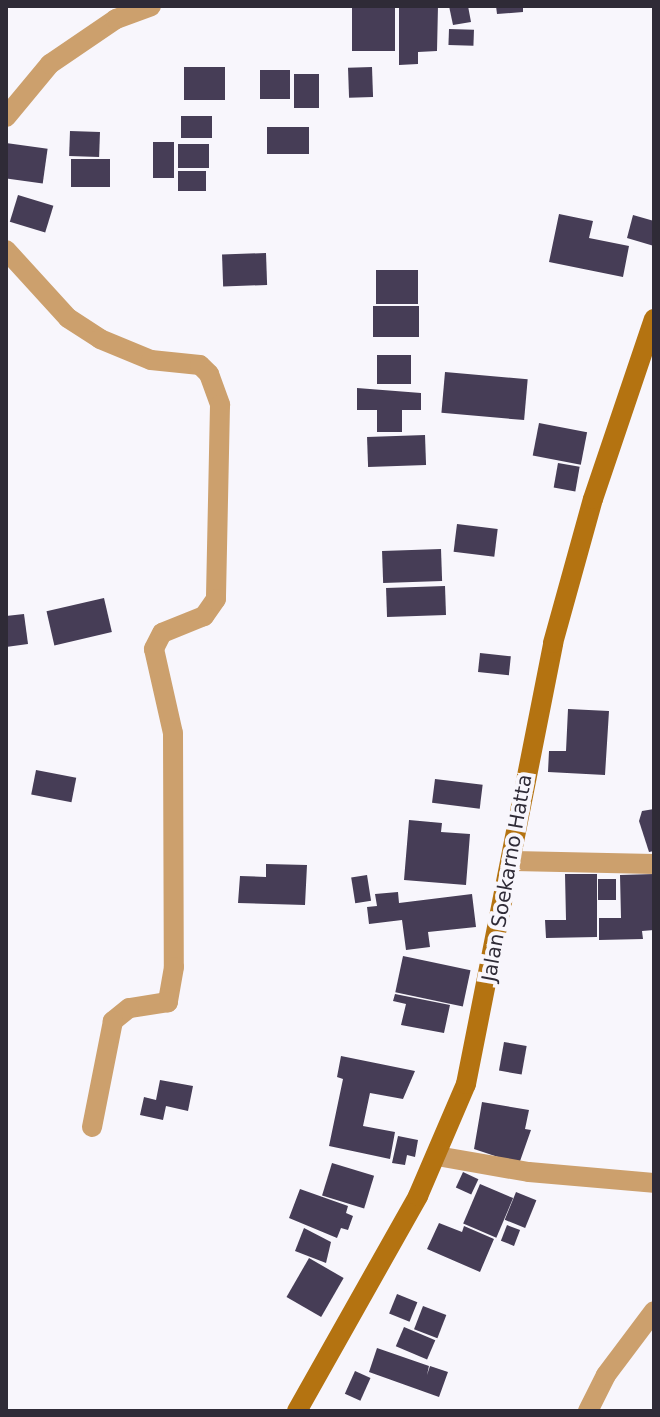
<!DOCTYPE html>
<style>
body{margin:0}
#map{position:relative;width:660px;height:1417px;overflow:hidden;background:#f8f6fc;font-family:"DejaVu Sans",sans-serif}
div>[style]{position:absolute}
.building>*{inset:0;background:#463d56;transform-origin:0 0}
.street>*{height:20px;margin:-10px;padding:0 10px;transform-origin:10px;border-radius:10px;background:#cca06d}
.secondary>*{height:20px;margin:-10px;padding:0 10px;transform-origin:10px;border-radius:10px;background:#b47311}
span{translate:-50% -50%;white-space:nowrap;text-align:center;line-height:1.15;-webkit-text-stroke:8px #f8f6fc;paint-order:stroke}
.street-label{font-size:20px;color:#2f2b37}
.frame{position:absolute;inset:0;border:8px solid #2f2b37;pointer-events:none}
</style>
<div id="map">
<div class="building">
<i style="left:352px;top:6px;width:43px;height:45px"></i>
<i style="clip-path:polygon(399px 6px,438px 6px,437px 51px,418px 52px,418px 64px,399px 65px)"></i>
<i style="clip-path:polygon(449px 6px,468px 6px,471px 22px,453px 25px)"></i>
<i style="clip-path:polygon(496px 6px,523px 6px,523px 12px,497px 14px)"></i>
<i style="left:449px;top:29px;width:25px;height:16px;rotate:2deg"></i>
<i style="left:184px;top:67px;width:41px;height:33px"></i>
<i style="left:372px;top:67px;width:30px;height:24px;rotate:88deg"></i>
<i style="left:260px;top:70px;width:30px;height:29px"></i>
<i style="left:294px;top:74px;width:25px;height:34px"></i>
<i style="left:181px;top:116px;width:31px;height:22px"></i>
<i style="left:267px;top:127px;width:42px;height:27px"></i>
<i style="left:70px;top:131px;width:30px;height:25px;rotate:2deg"></i>
<i style="left:153px;top:142px;width:21px;height:36px"></i>
<i style="left:6px;top:143px;width:42px;height:35px;rotate:8deg"></i>
<i style="left:178px;top:144px;width:31px;height:24px"></i>
<i style="left:71px;top:159px;width:39px;height:28px"></i>
<i style="left:178px;top:171px;width:28px;height:20px"></i>
<i style="left:18px;top:195px;width:37px;height:28px;rotate:17deg"></i>
<i style="clip-path:polygon(559px 214px,593px 221px,589px 238px,629px 246px,623px 277px,549px 262px)"></i>
<i style="clip-path:polygon(633px 215px,654px 221px,654px 246px,627px 238px)"></i>
<i style="left:266px;top:253px;width:32px;height:44px;rotate:88deg"></i>
<i style="left:376px;top:270px;width:42px;height:34px"></i>
<i style="left:419px;top:306px;width:31px;height:46px;rotate:90deg"></i>
<i style="left:377px;top:355px;width:34px;height:29px"></i>
<i style="left:445px;top:372px;width:83px;height:41px;rotate:5deg"></i>
<i style="clip-path:polygon(357px 388px,421px 393px,421px 410px,402px 410px,402px 432px,377px 432px,377px 410px,357px 410px)"></i>
<i style="left:539px;top:423px;width:49px;height:33px;rotate:11deg"></i>
<i style="left:425px;top:435px;width:30px;height:58px;rotate:88deg"></i>
<i style="left:558px;top:463px;width:22px;height:25px;rotate:10deg"></i>
<i style="left:457px;top:524px;width:41px;height:28px;rotate:7deg"></i>
<i style="left:441px;top:549px;width:32px;height:59px;rotate:88deg"></i>
<i style="left:445px;top:586px;width:29px;height:59px;rotate:88deg"></i>
<i style="left:104px;top:598px;width:35px;height:59px;rotate:77deg"></i>
<i style="clip-path:polygon(24px 614px,28px 644px,6px 647px,6px 616px)"></i>
<i style="left:480px;top:653px;width:31px;height:19px;rotate:6deg"></i>
<i style="clip-path:polygon(568px 709px,609px 711px,605px 775px,548px 772px,549px 751px,566px 751px)"></i>
<i style="left:36px;top:770px;width:41px;height:25px;rotate:11deg"></i>
<i style="left:435px;top:779px;width:48px;height:24px;rotate:7deg"></i>
<i style="clip-path:polygon(654px 809px,654px 851px,649px 852px,639px 821px,642px 811px)"></i>
<i style="clip-path:polygon(409px 820px,442px 823px,441px 832px,470px 834px,466px 885px,404px 880px)"></i>
<i style="clip-path:polygon(266px 864px,307px 865px,305px 905px,238px 903px,240px 876px,266px 877px)"></i>
<i style="clip-path:polygon(565px 874px,597px 874px,597px 937px,546px 938px,545px 920px,566px 920px)"></i>
<i style="clip-path:polygon(654px 874px,654px 930px,642px 931px,643px 939px,599px 940px,599px 918px,621px 918px,620px 875px)"></i>
<i style="left:367px;top:875px;width:26px;height:16px;rotate:81deg"></i>
<i style="left:616px;top:879px;width:21px;height:18px;rotate:90deg"></i>
<i style="clip-path:polygon(398px 892px,399px 903px,472px 894px,476px 927px,428px 932px,430px 947px,406px 950px,402px 920px,369px 924px,367px 907px,377px 906px,375px 894px)"></i>
<i style="left:403px;top:956px;width:69px;height:37px;rotate:12deg"></i>
<i style="clip-path:polygon(395px 994px,450px 1005px,444px 1033px,401px 1025px,406px 1004px,393px 1001px)"></i>
<i style="left:504px;top:1042px;width:23px;height:29px;rotate:10deg"></i>
<i style="clip-path:polygon(341px 1056px,415px 1071px,403px 1099px,370px 1093px,363px 1126px,395px 1132px,390px 1159px,329px 1146px,343px 1079px,337px 1077px)"></i>
<i style="clip-path:polygon(160px 1080px,193px 1086px,188px 1111px,166px 1106px,163px 1120px,140px 1115px,144px 1097px,156px 1100px)"></i>
<i style="clip-path:polygon(482px 1102px,529px 1110px,525px 1129px,531px 1130px,519px 1164px,474px 1149px)"></i>
<i style="clip-path:polygon(398px 1136px,418px 1140px,415px 1157px,407px 1155px,405px 1165px,392px 1163px)"></i>
<i style="left:332px;top:1163px;width:44px;height:34px;rotate:17deg"></i>
<i style="left:463px;top:1172px;width:17px;height:17px;rotate:25deg"></i>
<i style="left:480px;top:1184px;width:36px;height:43px;rotate:23deg"></i>
<i style="clip-path:polygon(300px 1189px,348px 1206px,346px 1213px,353px 1216px,348px 1230px,341px 1228px,337px 1238px,289px 1218px)"></i>
<i style="left:516px;top:1192px;width:22px;height:30px;rotate:22deg"></i>
<i style="clip-path:polygon(439px 1223px,462px 1232px,464px 1226px,494px 1239px,480px 1272px,427px 1249px)"></i>
<i style="left:507px;top:1225px;width:14px;height:17px;rotate:21deg"></i>
<i style="clip-path:polygon(304px 1228px,331px 1242px,326px 1263px,295px 1251px)"></i>
<i style="left:309px;top:1258px;width:40px;height:45px;rotate:30deg"></i>
<i style="left:397px;top:1294px;width:22px;height:21px;rotate:22deg"></i>
<i style="left:423px;top:1306px;width:25px;height:25px;rotate:21deg"></i>
<i style="left:404px;top:1327px;width:34px;height:21px;rotate:23deg"></i>
<i style="clip-path:polygon(377px 1348px,429px 1366px,427px 1375px,430px 1366px,448px 1372px,439px 1397px,369px 1372px)"></i>
<i style="left:355px;top:1371px;width:17px;height:25px;rotate:24deg"></i>
</div>
<div class="street">
<i style="left:6px;top:117px;width:69px;rotate:-50.3deg"></i>
<i style="left:50px;top:64px;width:80px;rotate:-34.3deg"></i>
<i style="left:116px;top:19px;width:37px;rotate:-20deg"></i>
<i style="left:6px;top:250px;width:92px;rotate:47.6deg"></i>
<i style="left:68px;top:318px;width:38px;rotate:33deg"></i>
<i style="left:100px;top:339px;width:55px;rotate:22.4deg"></i>
<i style="left:151px;top:360px;width:49px;rotate:5.8deg"></i>
<i style="left:200px;top:365px;width:13px;rotate:45deg"></i>
<i style="left:209px;top:374px;width:33px;rotate:70deg"></i>
<i style="left:220px;top:405px;width:194px;rotate:91.2deg"></i>
<i style="left:216px;top:599px;width:21px;rotate:125deg"></i>
<i style="left:204px;top:616px;width:45px;rotate:158deg"></i>
<i style="left:162px;top:633px;width:18px;rotate:117deg"></i>
<i style="left:154px;top:649px;width:86px;rotate:77.3deg"></i>
<i style="left:173px;top:733px;width:234px;rotate:89.8deg"></i>
<i style="left:174px;top:967px;width:36px;rotate:100deg"></i>
<i style="left:168px;top:1002px;width:39px;rotate:171deg"></i>
<i style="left:129px;top:1008px;width:21px;rotate:141deg"></i>
<i style="left:113px;top:1021px;width:108px;rotate:101.2deg"></i>
<i style="left:514px;top:861px;width:140px;rotate:1.2deg"></i>
<i style="left:437px;top:1156px;width:93px;rotate:9.9deg"></i>
<i style="left:529px;top:1172px;width:125px;rotate:5deg"></i>
<i style="left:588px;top:1411px;width:40px;rotate:-63.4deg"></i>
<i style="left:606px;top:1375px;width:80px;rotate:-53.1deg"></i>
</div>
<div class="secondary">
<i style="left:297px;top:1411px;width:247px;rotate:-60.6deg"></i>
<i style="left:418px;top:1196px;width:122px;rotate:-66.8deg"></i>
<i style="left:466px;top:1084px;width:449px;rotate:-78.8deg"></i>
<i style="left:553px;top:643px;width:149px;rotate:-74.5deg"></i>
<i style="left:593px;top:499px;width:190px;rotate:-71.3deg"></i>
</div>
<div class="street-label">
<span style="left:507px;top:878px;rotate:-80deg">Jalan Soekarno Hatta</span>
</div>
<div class="frame"></div>
</div>
